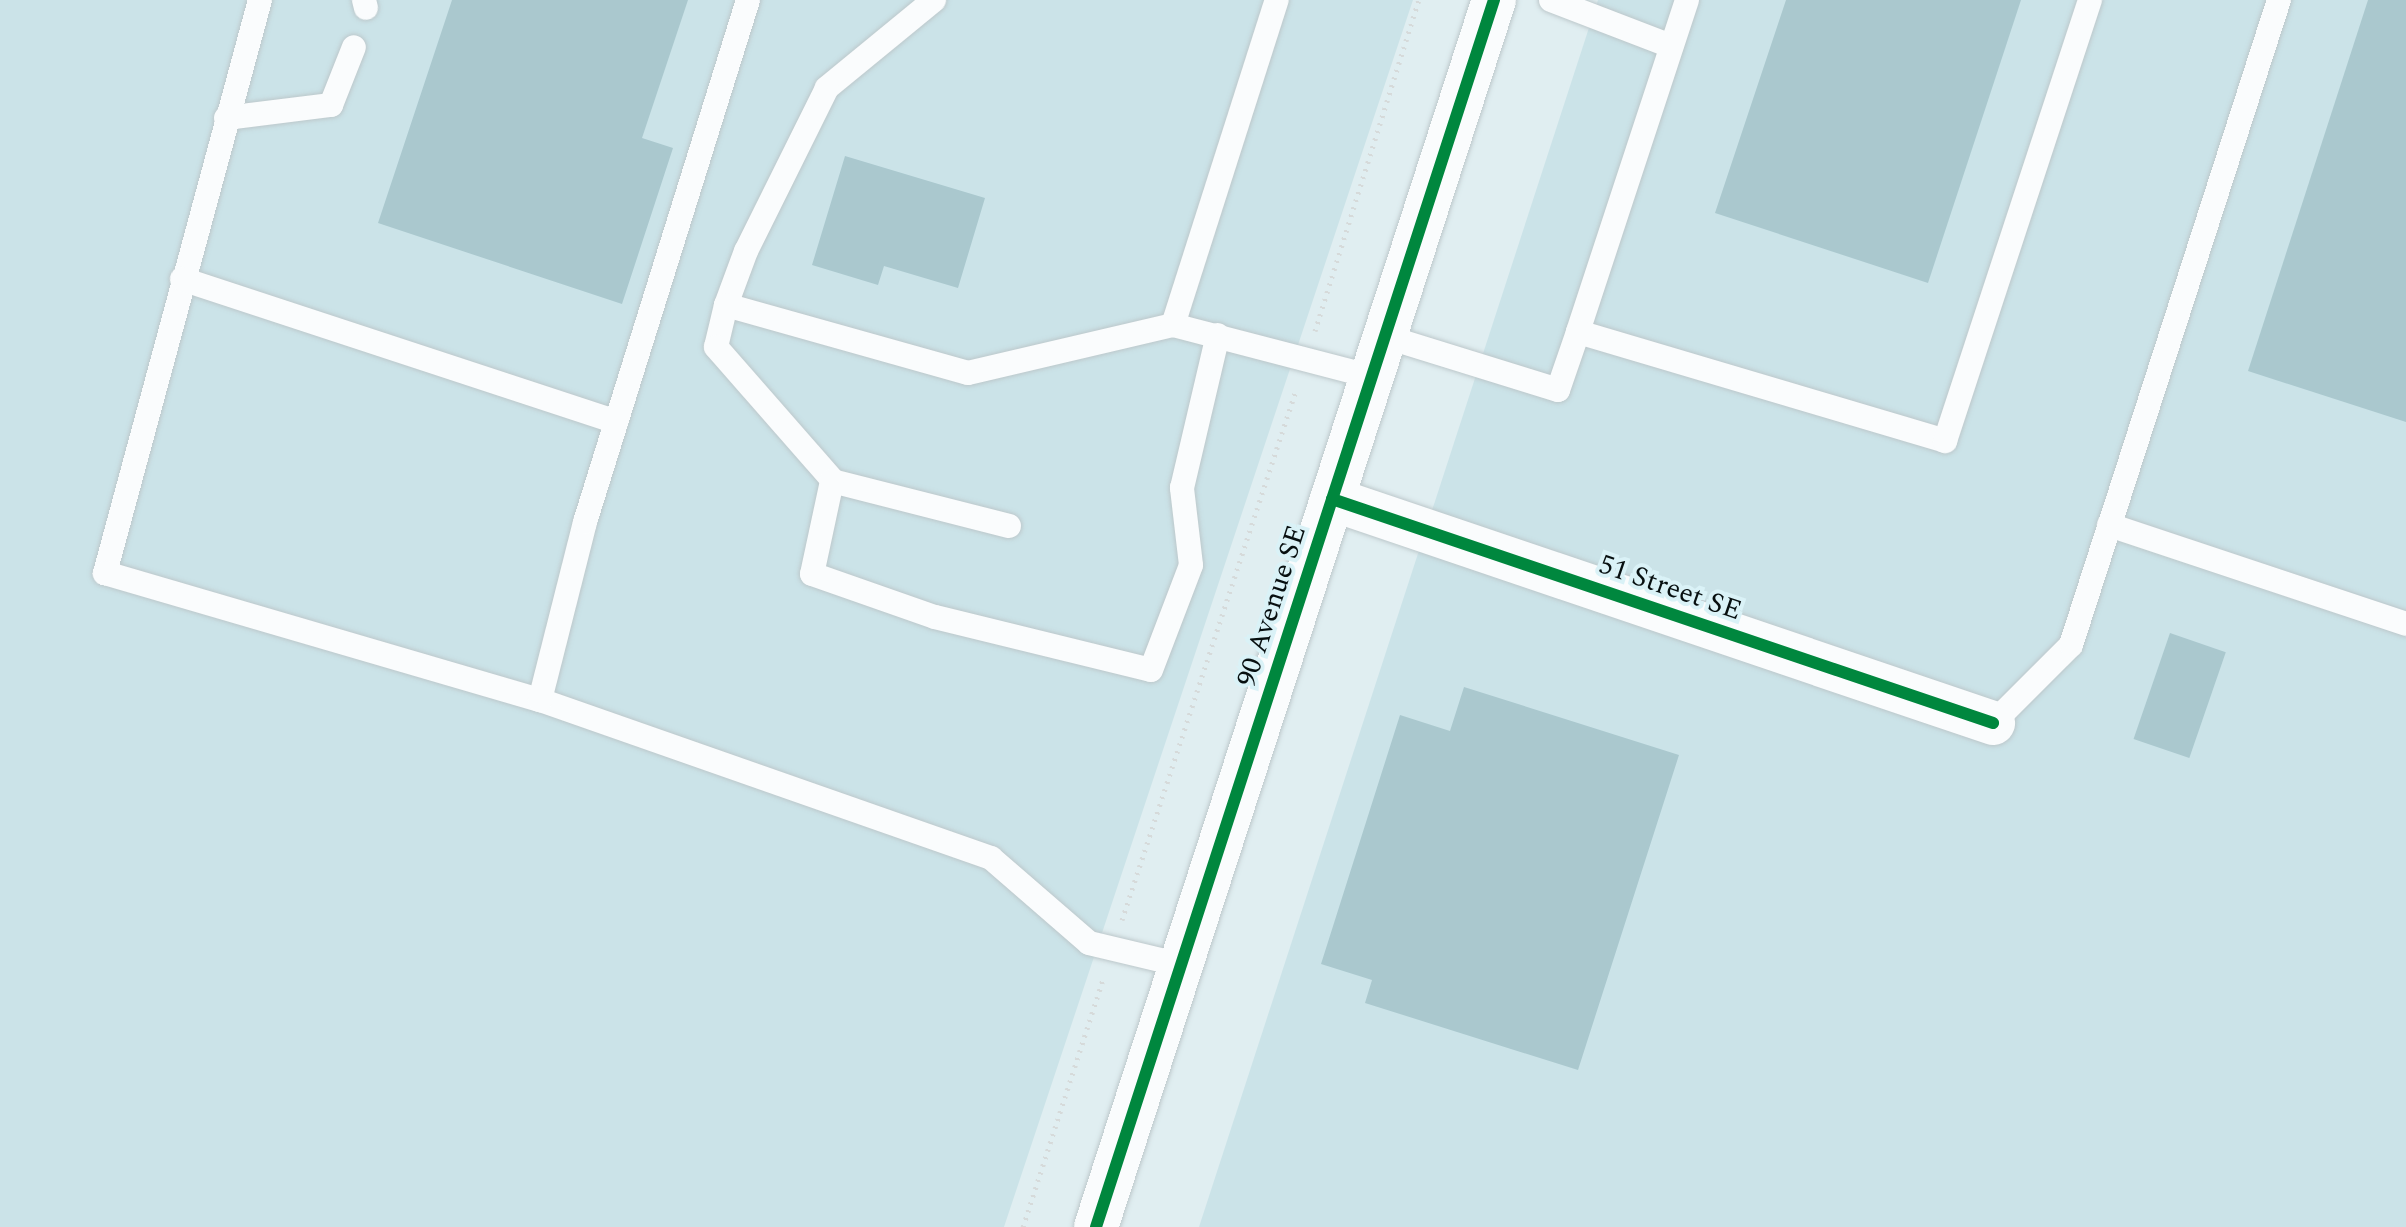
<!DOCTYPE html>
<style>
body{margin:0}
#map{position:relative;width:2406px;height:1227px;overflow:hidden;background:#e0eef1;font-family:Spectral,serif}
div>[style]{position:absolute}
.built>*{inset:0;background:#cbe3e8}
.building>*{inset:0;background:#aac8ce;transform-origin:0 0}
.path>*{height:5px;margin-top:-2.5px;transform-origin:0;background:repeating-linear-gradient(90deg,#d6dada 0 2px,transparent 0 8px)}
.roads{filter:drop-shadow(0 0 2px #bdc8cb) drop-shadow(0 0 2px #bdc8cb)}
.service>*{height:24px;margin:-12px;padding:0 12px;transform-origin:12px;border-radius:12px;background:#fafcfd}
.minor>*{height:44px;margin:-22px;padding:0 22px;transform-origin:22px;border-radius:22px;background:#fafcfd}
.tertiary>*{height:44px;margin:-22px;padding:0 22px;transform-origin:22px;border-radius:22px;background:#fafcfd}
.cycleway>*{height:12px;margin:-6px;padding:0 6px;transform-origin:6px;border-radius:6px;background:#00873e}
span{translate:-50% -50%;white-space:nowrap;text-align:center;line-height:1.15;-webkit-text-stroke:8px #daf2f7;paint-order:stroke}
.street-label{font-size:28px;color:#070f10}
</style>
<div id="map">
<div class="built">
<i style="clip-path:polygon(0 0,1413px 0,1004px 1227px,0 1227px)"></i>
<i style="clip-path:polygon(1598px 0,2406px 0,2406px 1227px,1199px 1227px)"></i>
</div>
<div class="building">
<i style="clip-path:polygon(452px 0,688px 0,642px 138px,673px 148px,622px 304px,378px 223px)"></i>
<i style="clip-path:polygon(1786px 0,2021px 0,1928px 283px,1715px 213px)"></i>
<i style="clip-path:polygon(2368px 0,2406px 0,2406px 422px,2248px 371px)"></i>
<i style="clip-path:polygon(845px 156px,985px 198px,958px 288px,884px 266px,878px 285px,812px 265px)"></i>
<i style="left:2170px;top:633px;width:59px;height:112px;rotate:19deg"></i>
<i style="clip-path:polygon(1464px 687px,1679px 755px,1578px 1070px,1365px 1003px,1372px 980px,1321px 964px,1400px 715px,1450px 731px)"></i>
</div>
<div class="path">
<i style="left:1315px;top:331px;width:347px;rotate:-72.6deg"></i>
<i style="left:1122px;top:920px;width:558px;rotate:-71.82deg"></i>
<i style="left:1023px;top:1227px;width:261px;rotate:-72.1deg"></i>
</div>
<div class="roads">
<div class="service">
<i style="left:260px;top:0;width:594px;rotate:105.14deg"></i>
<i style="left:105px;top:573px;width:453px;rotate:16.3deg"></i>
<i style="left:540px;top:700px;width:478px;rotate:19.3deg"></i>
<i style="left:991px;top:858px;width:130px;rotate:40.9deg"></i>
<i style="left:1089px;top:943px;width:95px;rotate:13.4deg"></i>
<i style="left:364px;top:0;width:8px;rotate:76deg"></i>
<i style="left:934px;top:0;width:139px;rotate:140.6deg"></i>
<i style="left:827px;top:88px;width:182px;rotate:116.4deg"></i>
<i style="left:746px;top:251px;width:58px;rotate:110.3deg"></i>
<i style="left:726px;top:305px;width:251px;rotate:15.7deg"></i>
<i style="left:968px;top:373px;width:211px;rotate:-13.2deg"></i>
<i style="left:1173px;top:325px;width:341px;rotate:-72.3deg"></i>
<i style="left:1551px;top:0;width:129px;rotate:21deg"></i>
<i style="left:1687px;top:0;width:349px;rotate:108.2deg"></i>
<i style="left:1578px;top:332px;width:383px;rotate:16.5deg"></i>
<i style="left:1945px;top:441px;width:464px;rotate:-71.8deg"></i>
<i style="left:226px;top:118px;width:106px;rotate:-7.1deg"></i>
<i style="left:331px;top:105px;width:62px;rotate:-68.4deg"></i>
<i style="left:182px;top:279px;width:457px;rotate:18.2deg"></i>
<i style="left:726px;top:305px;width:43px;rotate:103.4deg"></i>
<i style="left:716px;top:347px;width:179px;rotate:48.8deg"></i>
<i style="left:1173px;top:325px;width:206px;rotate:14.6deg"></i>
<i style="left:1387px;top:337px;width:179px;rotate:17.2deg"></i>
<i style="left:1558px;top:390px;width:61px;rotate:-71deg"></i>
<i style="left:2109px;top:525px;width:313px;rotate:18.4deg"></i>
<i style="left:1009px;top:526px;width:183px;rotate:-165.7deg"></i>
<i style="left:832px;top:481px;width:95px;rotate:102.1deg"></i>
<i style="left:812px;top:574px;width:130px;rotate:19.3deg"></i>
<i style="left:935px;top:617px;width:222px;rotate:13.8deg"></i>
<i style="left:1151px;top:670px;width:112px;rotate:-69.1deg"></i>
<i style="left:1191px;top:565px;width:78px;rotate:-96.7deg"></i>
<i style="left:1182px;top:488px;width:157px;rotate:-76.8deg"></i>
<i style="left:540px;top:700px;width:184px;rotate:-75.8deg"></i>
<i style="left:585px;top:522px;width:547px;rotate:-72.66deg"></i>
<i style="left:1993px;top:723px;width:110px;rotate:-45deg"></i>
<i style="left:2071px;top:645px;width:678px;rotate:-72.13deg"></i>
</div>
<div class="minor">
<i style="left:1332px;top:499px;width:698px;rotate:18.72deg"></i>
</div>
<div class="tertiary">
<i style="left:1096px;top:1227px;width:1290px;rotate:-72.03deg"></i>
</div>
</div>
<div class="cycleway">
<i style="left:1332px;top:499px;width:698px;rotate:18.72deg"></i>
<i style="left:1096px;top:1227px;width:1290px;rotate:-72.03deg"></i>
</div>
<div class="street-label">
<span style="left:1670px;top:588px;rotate:19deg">51 Street SE</span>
<span style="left:1272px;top:606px;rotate:-72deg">90 Avenue SE</span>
</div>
</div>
